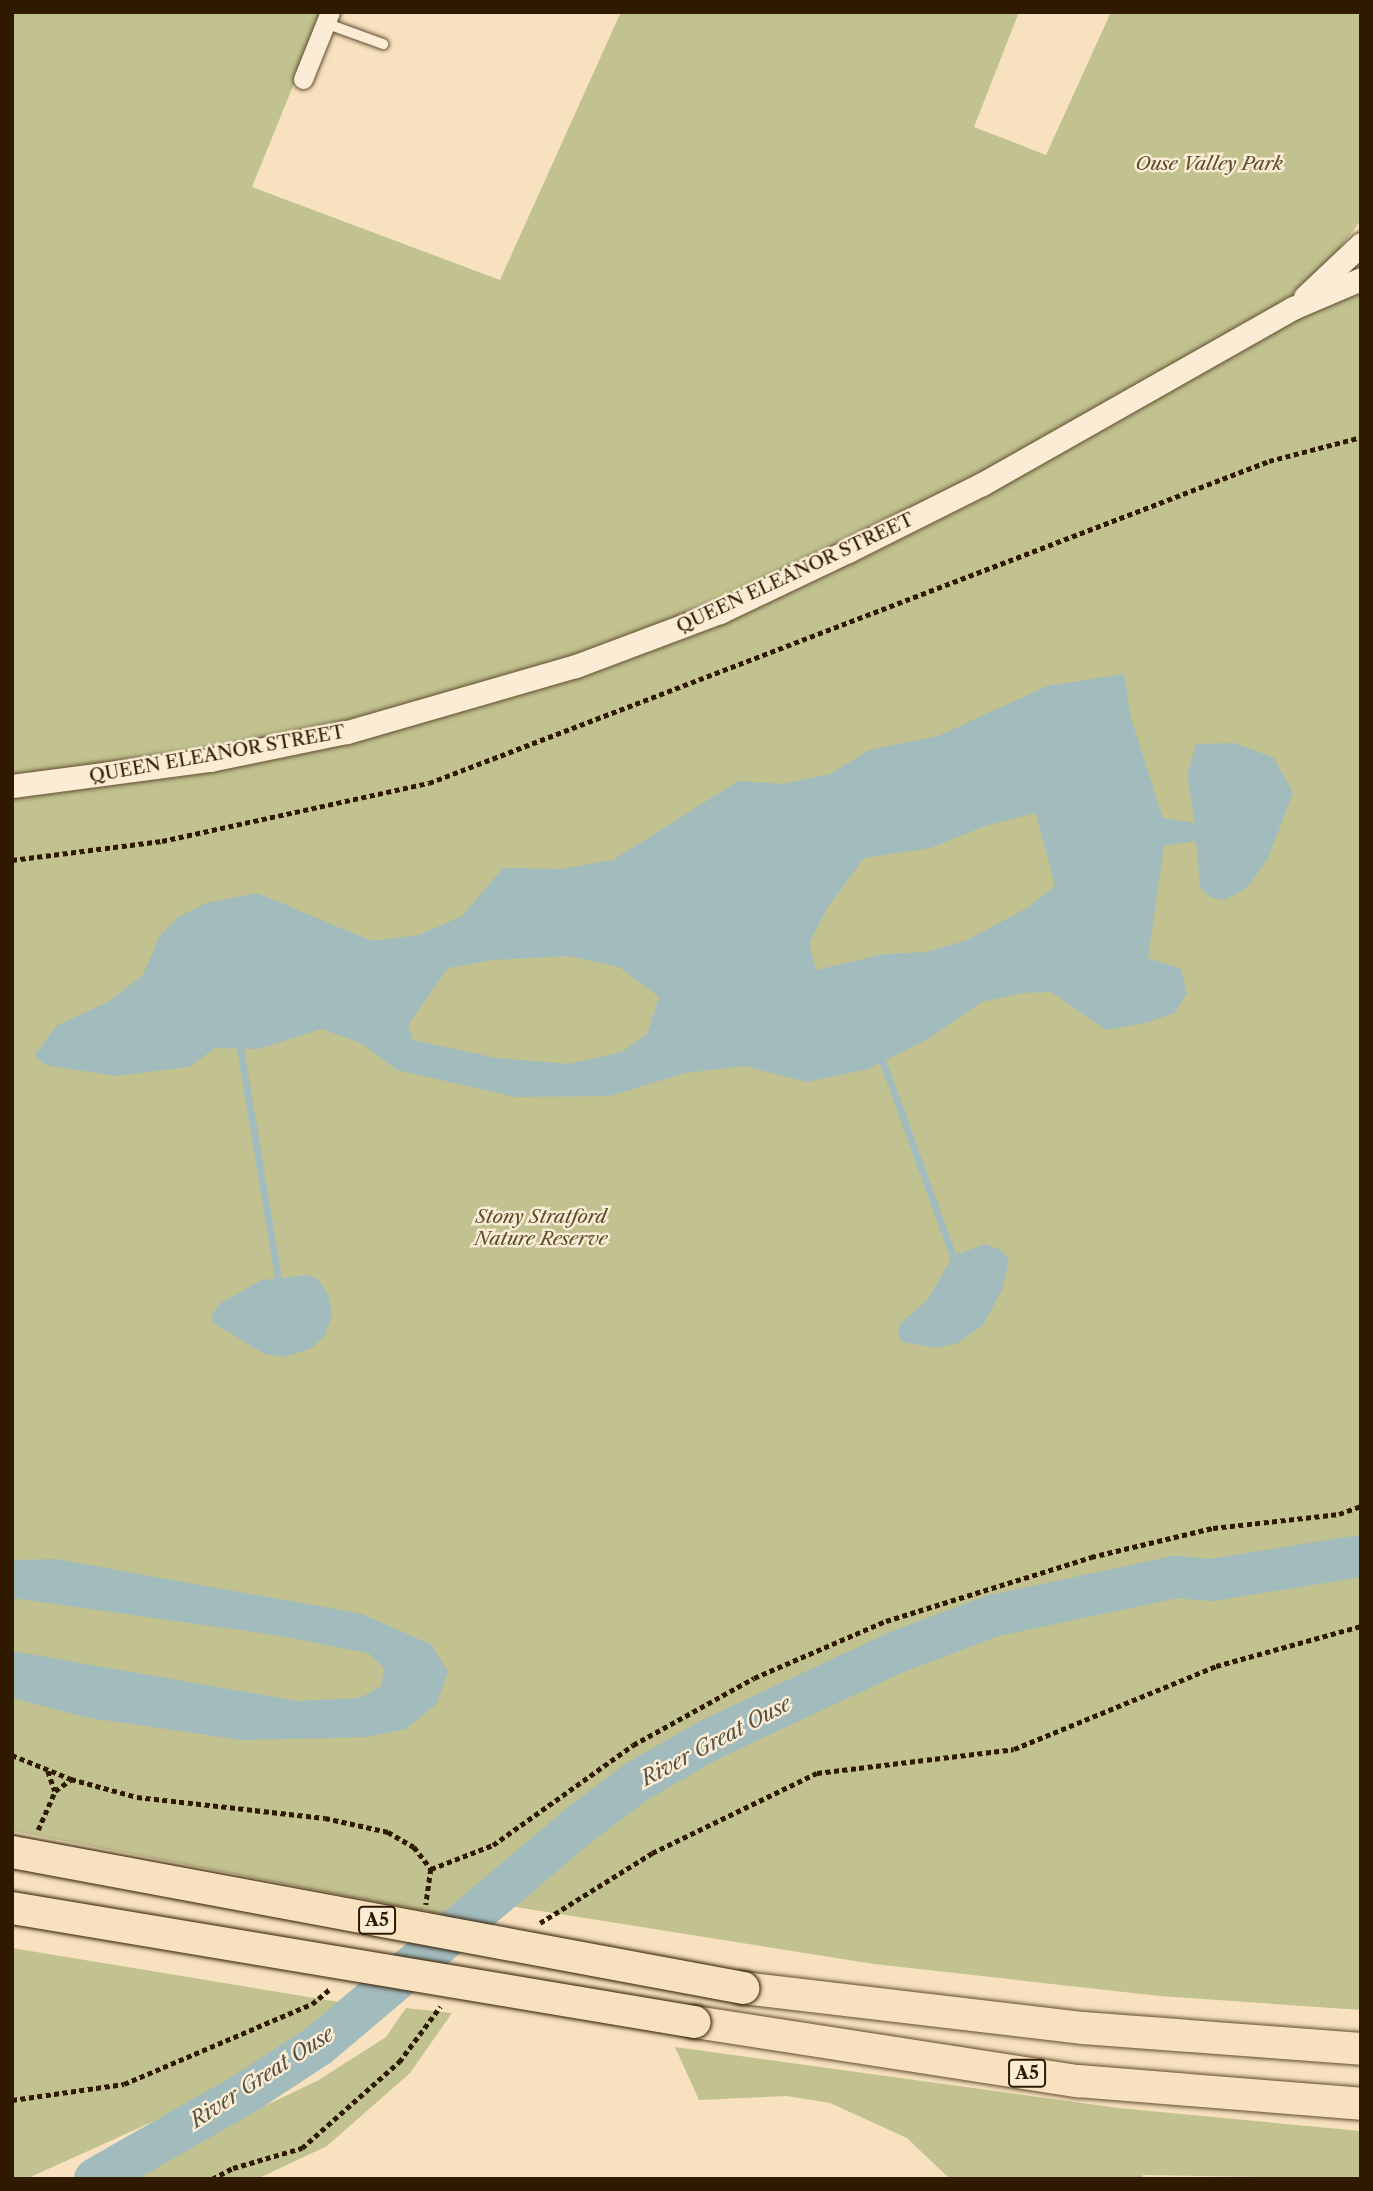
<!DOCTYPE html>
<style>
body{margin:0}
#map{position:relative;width:1373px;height:2191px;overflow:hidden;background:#f7e1be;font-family:"Libre Caslon Text",serif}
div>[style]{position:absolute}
.green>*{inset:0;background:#c1c28f}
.water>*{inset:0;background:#a2bbbd}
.stream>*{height:7px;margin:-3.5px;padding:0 3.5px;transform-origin:3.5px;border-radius:3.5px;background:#a2bbbd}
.river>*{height:42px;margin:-21px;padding:0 21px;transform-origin:21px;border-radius:21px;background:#a2bbbd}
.path>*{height:4.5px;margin-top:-2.25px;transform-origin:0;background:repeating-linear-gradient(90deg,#2f1a00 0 5px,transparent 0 8.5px)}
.roads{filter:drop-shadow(0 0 2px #614c30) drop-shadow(0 0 2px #614c30)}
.service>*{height:10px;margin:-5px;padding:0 5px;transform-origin:5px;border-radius:5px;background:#faecd5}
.minor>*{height:19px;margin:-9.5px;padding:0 9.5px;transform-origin:9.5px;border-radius:9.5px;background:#faecd5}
.tertiary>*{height:23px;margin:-11.5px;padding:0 11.5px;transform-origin:11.5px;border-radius:11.5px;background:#faecd5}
.trunk>*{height:32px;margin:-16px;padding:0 16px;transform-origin:16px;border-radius:16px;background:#f7e1be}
.bridges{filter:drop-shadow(0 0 2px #2f1a00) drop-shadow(0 0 2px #2f1a00)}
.trunk-bridge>*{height:32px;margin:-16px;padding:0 16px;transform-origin:16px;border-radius:16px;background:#f7e1be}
span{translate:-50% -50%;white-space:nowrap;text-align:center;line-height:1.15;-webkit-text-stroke:5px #faecd5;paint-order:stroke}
.shield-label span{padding:2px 5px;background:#faecd5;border:2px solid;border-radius:5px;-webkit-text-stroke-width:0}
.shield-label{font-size:18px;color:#2f1a00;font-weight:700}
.park-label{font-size:19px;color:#5b4c2b;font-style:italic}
.street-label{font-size:19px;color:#2f1a00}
.water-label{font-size:21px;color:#575242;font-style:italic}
.frame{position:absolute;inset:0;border:14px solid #2f1a00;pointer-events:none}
</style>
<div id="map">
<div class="green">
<i style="clip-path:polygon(12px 12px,323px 12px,252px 187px,500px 280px,621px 12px,1019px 12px,974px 127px,1046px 155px,1111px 12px,1361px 12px,1361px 220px,1334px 256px,1256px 331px,1361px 291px,1361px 2010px,1160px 1996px,874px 1964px,491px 1903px,472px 1920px,12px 1831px)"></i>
<i style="clip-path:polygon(12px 1948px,375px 2008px,327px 2043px,26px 2179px,12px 2179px)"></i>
<i style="clip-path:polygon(406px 2008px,452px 2013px,410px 2073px,327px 2146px,257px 2179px,112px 2179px,317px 2081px,386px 2037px)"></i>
<i style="clip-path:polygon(675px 2047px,1118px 2108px,1361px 2131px,1361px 2179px,1143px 2175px,1142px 2179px,950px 2179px,907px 2138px,830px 2103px,787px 2096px,699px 2100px)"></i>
</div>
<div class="water">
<i style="clip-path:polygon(evenodd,1124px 674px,1131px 718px,1163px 818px,1195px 823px,1187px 775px,1196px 744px,1235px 743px,1274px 758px,1293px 793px,1268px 858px,1248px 887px,1225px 900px,1211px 898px,1200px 887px,1196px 841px,1164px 846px,1148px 958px,1181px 969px,1187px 993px,1175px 1013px,1146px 1023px,1106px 1030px,1051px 992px,1024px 993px,982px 1002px,928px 1039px,868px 1069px,807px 1082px,745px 1066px,685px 1073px,610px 1096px,515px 1097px,397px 1070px,361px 1043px,321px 1029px,259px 1049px,215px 1048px,189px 1067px,115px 1076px,45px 1065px,35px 1055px,56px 1026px,108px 1002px,143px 975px,159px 937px,178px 917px,206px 903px,257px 893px,372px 941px,419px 935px,462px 916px,503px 868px,560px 869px,613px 860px,738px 781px,783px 784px,830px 774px,869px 750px,938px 736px,1047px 686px,1124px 674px,1036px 813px,1055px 886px,1027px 908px,967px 940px,927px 952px,884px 954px,816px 970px,809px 944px,827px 908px,864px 858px,930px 848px,988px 825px,1036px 813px,1124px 674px,568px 956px,619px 967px,659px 997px,647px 1034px,622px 1052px,568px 1064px,496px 1058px,413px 1040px,408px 1025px,448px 968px,492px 960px,568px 956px)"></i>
<i style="clip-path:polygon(985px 1244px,1003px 1251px,1009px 1261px,1002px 1290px,983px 1325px,958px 1343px,937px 1348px,902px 1342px,898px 1333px,901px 1323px,928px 1299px,953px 1256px)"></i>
<i style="clip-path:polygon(308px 1275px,319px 1280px,329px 1297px,332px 1316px,324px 1337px,310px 1349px,283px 1357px,265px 1354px,213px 1323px,212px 1315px,219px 1304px,262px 1280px)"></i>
<i style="clip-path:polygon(56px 1559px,362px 1614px,432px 1645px,448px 1672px,437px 1703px,406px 1729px,367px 1737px,242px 1740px,89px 1718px,12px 1698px,12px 1651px,298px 1701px,360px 1698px,381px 1686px,384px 1668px,368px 1653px,275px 1635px,12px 1598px,12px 1560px)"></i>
</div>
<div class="stream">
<i style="left:240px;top:1048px;width:232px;rotate:80.6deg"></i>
<i style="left:883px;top:1062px;width:206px;rotate:70.2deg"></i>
</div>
<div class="river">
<i style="left:95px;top:2179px;width:177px;rotate:-29.7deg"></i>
<i style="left:249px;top:2091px;width:84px;rotate:-33.3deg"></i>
<i style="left:319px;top:2045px;width:344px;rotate:-40.2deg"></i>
<i style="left:582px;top:1823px;width:68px;rotate:-37.2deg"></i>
<i style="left:636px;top:1782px;width:84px;rotate:-29.9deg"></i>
<i style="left:709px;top:1740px;width:208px;rotate:-25.1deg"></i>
<i style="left:897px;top:1652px;width:102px;rotate:-20.8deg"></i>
<i style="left:992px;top:1616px;width:188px;rotate:-12deg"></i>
<i style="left:1176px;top:1577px;width:36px;rotate:5deg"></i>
<i style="left:1212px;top:1580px;width:151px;rotate:-9.2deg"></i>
</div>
<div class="path">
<i style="left:12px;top:860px;width:151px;rotate:-7.2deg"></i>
<i style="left:162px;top:841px;width:273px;rotate:-12.3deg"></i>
<i style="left:429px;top:783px;width:900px;rotate:-20.97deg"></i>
<i style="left:1269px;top:461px;width:95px;rotate:-14.6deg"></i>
<i style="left:12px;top:1755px;width:64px;rotate:22.1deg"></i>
<i style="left:71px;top:1779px;width:68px;rotate:15.3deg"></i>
<i style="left:137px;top:1797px;width:189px;rotate:6.4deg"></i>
<i style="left:325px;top:1818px;width:65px;rotate:12.5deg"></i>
<i style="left:388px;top:1832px;width:30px;rotate:30deg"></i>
<i style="left:414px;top:1847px;width:28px;rotate:52deg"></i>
<i style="left:431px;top:1869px;width:36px;rotate:98deg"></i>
<i style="left:48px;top:1771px;width:21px;rotate:71deg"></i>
<i style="left:38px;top:1830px;width:43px;rotate:-66.4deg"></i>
<i style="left:55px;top:1791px;width:19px;rotate:-36deg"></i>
<i style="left:431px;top:1869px;width:66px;rotate:-21.2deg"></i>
<i style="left:493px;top:1845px;width:172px;rotate:-35.5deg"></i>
<i style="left:633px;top:1745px;width:138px;rotate:-29deg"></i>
<i style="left:754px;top:1678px;width:144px;rotate:-23.4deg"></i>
<i style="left:886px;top:1621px;width:215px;rotate:-17.3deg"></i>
<i style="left:1091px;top:1557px;width:125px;rotate:-13.4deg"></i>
<i style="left:1213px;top:1528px;width:127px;rotate:-6.3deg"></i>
<i style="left:1339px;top:1514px;width:23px;rotate:-20deg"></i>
<i style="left:540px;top:1923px;width:132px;rotate:-32deg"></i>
<i style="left:652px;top:1853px;width:183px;rotate:-25.9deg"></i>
<i style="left:817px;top:1773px;width:198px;rotate:-6.9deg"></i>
<i style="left:1014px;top:1749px;width:218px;rotate:-22.3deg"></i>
<i style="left:1216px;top:1666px;width:150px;rotate:-15.4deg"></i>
<i style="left:12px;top:2100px;width:113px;rotate:-8.1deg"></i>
<i style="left:124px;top:2084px;width:204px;rotate:-23.1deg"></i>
<i style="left:312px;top:2004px;width:25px;rotate:-40deg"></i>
<i style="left:212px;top:2179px;width:24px;rotate:-28deg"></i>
<i style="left:233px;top:2168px;width:72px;rotate:-16.2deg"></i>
<i style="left:302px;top:2148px;width:130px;rotate:-41.6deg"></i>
<i style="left:399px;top:2062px;width:69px;rotate:-53.3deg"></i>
</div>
<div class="roads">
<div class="service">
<i style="left:325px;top:23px;width:62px;rotate:19.9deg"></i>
</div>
<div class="minor">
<i style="left:303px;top:79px;width:72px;rotate:-68.1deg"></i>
</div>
<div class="tertiary">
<i style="left:1305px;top:297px;width:77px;rotate:-43.4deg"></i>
<i style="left:12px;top:786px;width:200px;rotate:-7.5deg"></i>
<i style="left:210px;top:760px;width:140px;rotate:-11.6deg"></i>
<i style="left:347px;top:732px;width:238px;rotate:-16.1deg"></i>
<i style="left:576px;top:666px;width:154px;rotate:-20.6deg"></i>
<i style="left:720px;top:612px;width:142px;rotate:-25.5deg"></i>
<i style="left:848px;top:551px;width:150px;rotate:-26.6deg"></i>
<i style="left:982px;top:484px;width:357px;rotate:-29.5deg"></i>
<i style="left:1293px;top:308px;width:74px;rotate:-23.1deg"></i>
</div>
<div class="trunk">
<i style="left:743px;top:1988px;width:342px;rotate:6.7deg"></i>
<i style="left:1083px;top:2028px;width:279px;rotate:4.3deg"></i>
<i style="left:695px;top:2022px;width:388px;rotate:8.8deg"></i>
<i style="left:1078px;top:2081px;width:284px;rotate:4.6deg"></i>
</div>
</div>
<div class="bridges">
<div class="trunk-bridge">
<i style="left:12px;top:1852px;width:744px;rotate:10.54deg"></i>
<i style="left:12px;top:1908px;width:692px;rotate:9.48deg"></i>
</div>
</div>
<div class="shield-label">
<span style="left:377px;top:1920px">A5</span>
<span style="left:1027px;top:2073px">A5</span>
</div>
<div class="park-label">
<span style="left:1209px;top:164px">Ouse Valley Park</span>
<span style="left:541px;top:1228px">Stony Stratford<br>Nature Reserve</span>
</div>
<div class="street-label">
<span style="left:795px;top:573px;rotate:-25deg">QUEEN ELEANOR STREET</span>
<span style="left:217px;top:754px;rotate:-10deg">QUEEN ELEANOR STREET</span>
</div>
<div class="water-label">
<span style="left:716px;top:1741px;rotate:-28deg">River Great Ouse</span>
<span style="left:262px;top:2077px;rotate:-33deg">River Great Ouse</span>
</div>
<div class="frame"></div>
</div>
